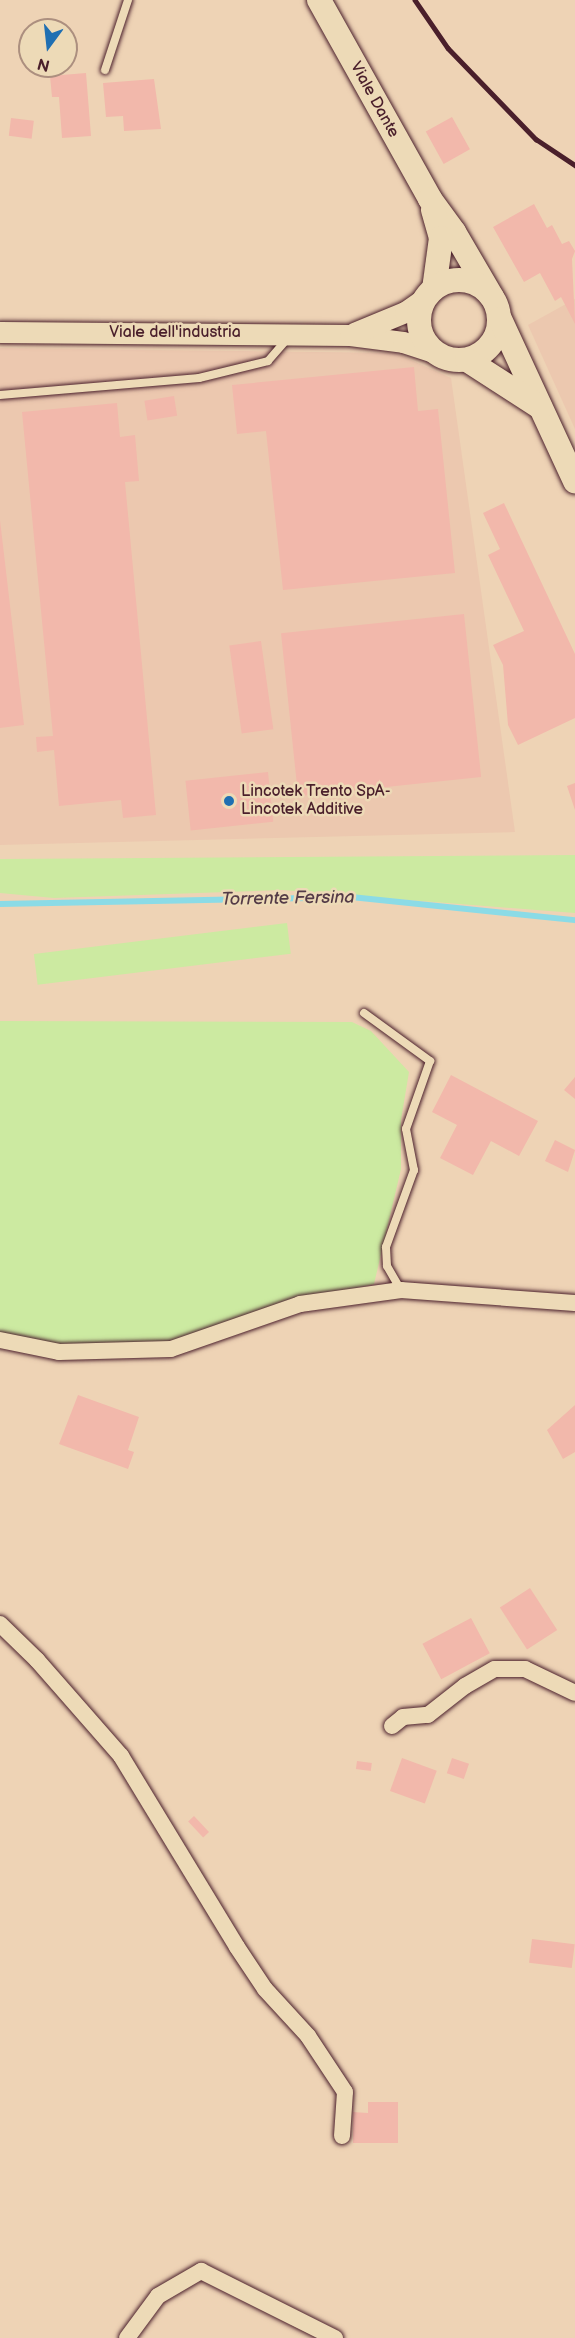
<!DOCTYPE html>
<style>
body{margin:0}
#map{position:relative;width:575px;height:2338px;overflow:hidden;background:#eed3b5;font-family:"Balsamiq Sans",sans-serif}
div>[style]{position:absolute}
.built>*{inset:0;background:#ecc8af}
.green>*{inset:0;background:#cceaa1;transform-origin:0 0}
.stream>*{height:6px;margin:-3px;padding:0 3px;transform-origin:3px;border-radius:3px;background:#8bdbe6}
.building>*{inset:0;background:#f2b8ab;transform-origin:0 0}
.roads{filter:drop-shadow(0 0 2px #4a1f2b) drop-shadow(0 0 2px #4a1f2b)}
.service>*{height:8px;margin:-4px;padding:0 4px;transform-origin:4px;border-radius:4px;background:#eddab7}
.minor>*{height:16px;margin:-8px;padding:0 8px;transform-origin:8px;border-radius:8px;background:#eddab7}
.tertiary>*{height:21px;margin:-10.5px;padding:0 10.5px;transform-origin:10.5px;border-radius:10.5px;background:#eddab7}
.secondary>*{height:24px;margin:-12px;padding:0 12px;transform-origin:12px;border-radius:12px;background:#eddab7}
.secondary>.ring{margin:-12px;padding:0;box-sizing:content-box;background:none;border:24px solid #eddab7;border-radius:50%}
.rail>*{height:4.5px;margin:-2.25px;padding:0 2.25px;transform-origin:2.25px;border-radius:2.25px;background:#4a1f2b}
.dots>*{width:16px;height:16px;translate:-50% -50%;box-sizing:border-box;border:3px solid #eddab7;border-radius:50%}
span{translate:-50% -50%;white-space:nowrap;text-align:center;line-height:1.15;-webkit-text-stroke:5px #eddab7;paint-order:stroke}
.street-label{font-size:16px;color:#4a1f2b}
.poi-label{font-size:16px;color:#4a1f2b}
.left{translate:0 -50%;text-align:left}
.water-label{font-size:18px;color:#543b47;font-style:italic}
.north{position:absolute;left:18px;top:18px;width:60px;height:60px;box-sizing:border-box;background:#eddab7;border:2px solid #ac8f7f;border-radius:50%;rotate:195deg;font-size:16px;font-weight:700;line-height:24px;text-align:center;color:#4a1f2b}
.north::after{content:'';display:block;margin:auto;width:21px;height:27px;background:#1f6fb2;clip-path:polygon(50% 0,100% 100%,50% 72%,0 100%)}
</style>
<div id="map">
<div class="built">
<i style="clip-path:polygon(575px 299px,575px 429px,528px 325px)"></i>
<i style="clip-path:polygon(0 348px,395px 353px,451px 378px,515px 832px,0 845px)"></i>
</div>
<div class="green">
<i style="clip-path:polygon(575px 855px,575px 913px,282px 890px,54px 898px,0 893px,0 859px)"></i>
<i style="left:287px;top:923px;width:31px;height:255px;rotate:83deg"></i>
<i style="clip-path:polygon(0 1021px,352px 1022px,371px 1031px,409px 1072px,401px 1120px,401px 1169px,374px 1284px,273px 1307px,171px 1344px,60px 1347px,0 1336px)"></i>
</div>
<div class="stream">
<i style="left:0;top:904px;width:351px;rotate:-1.1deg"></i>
<i style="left:351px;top:897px;width:225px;rotate:5.9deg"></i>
</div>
<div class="building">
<i style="clip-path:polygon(86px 73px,91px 136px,62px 138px,59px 97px,52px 97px,50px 76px)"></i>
<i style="clip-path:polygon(154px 79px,161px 129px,124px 131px,123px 116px,106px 117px,103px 83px)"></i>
<i style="left:452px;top:117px;width:37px;height:30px;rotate:61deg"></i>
<i style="left:11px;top:118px;width:23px;height:18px;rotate:7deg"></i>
<i style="clip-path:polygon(534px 204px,547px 228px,552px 225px,562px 244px,569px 241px,575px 251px,572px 259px,575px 324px,561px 297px,555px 301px,540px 273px,524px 282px,493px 227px)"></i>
<i style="clip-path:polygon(414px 367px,418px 411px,438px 409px,455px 573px,283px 590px,266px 431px,237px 434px,232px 385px)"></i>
<i style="left:174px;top:396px;width:20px;height:30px;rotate:81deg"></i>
<i style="clip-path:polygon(117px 403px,120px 437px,135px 435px,139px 481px,125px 482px,156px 815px,123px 818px,121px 800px,59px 806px,54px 750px,37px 752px,36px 737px,53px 736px,22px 412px)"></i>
<i style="clip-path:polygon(504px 503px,575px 654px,575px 718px,518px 745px,508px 725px,503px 665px,493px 645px,524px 631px,488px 555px,500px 549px,483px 513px)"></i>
<i style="clip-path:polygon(0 520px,24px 725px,0 728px)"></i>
<i style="left:464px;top:614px;width:164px;height:184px;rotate:84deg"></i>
<i style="left:261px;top:641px;width:89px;height:32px;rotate:82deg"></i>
<i style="left:268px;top:772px;width:50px;height:83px;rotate:84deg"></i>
<i style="clip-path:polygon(575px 783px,575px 810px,567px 786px)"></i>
<i style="clip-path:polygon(451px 1075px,538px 1121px,519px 1156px,491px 1141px,473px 1175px,440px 1158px,457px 1125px,432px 1112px)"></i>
<i style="clip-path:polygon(575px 1077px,575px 1099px,564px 1090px)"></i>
<i style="clip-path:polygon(555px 1140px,575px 1150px,568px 1172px,545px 1161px)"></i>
<i style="clip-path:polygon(78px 1395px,139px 1417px,128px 1450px,134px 1452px,128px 1469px,59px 1444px)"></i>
<i style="clip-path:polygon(575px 1405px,575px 1452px,563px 1459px,547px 1430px)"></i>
<i style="left:530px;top:1588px;width:50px;height:36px;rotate:57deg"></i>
<i style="left:471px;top:1618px;width:40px;height:55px;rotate:62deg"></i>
<i style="left:402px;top:1758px;width:37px;height:35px;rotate:20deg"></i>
<i style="left:452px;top:1758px;width:18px;height:16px;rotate:19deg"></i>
<i style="left:357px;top:1761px;width:15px;height:8px;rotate:8deg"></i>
<i style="left:194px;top:1816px;width:22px;height:8px;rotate:47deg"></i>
<i style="left:532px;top:1939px;width:43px;height:24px;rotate:7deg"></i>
<i style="clip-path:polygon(368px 2102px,398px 2102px,398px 2143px,353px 2143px,353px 2112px,368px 2113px)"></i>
</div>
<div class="roads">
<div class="service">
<i style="left:105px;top:70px;width:74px;rotate:-71.8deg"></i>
<i style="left:0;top:395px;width:200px;rotate:-4.9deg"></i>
<i style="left:199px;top:378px;width:71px;rotate:-13.8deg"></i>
<i style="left:268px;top:361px;width:32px;rotate:-49deg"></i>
<i style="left:364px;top:1013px;width:82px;rotate:36deg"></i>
<i style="left:430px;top:1061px;width:72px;rotate:109.4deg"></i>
<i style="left:406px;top:1129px;width:42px;rotate:79deg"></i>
<i style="left:414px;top:1170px;width:82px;rotate:110deg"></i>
<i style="left:386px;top:1247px;width:19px;rotate:87deg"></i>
<i style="left:387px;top:1266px;width:28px;rotate:60deg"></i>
</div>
<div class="minor">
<i style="left:0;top:1340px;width:60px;rotate:11.5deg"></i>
<i style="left:59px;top:1352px;width:112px;rotate:-1.5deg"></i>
<i style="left:171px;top:1349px;width:137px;rotate:-19.2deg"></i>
<i style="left:300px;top:1304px;width:102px;rotate:-7.9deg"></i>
<i style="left:401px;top:1290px;width:174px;rotate:4.3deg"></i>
<i style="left:0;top:1624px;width:52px;rotate:44.2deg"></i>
<i style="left:37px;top:1660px;width:128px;rotate:48.8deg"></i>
<i style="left:121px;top:1756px;width:223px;rotate:58.7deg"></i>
<i style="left:237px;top:1947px;width:50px;rotate:56.3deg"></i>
<i style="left:265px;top:1989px;width:64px;rotate:47.5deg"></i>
<i style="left:308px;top:2036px;width:67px;rotate:56.5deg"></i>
<i style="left:345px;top:2092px;width:44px;rotate:93.9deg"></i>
<i style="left:392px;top:1726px;width:14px;rotate:-39deg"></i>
<i style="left:403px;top:1717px;width:25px;rotate:-5deg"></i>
<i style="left:428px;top:1715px;width:47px;rotate:-38.1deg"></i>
<i style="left:465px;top:1686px;width:34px;rotate:-30deg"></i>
<i style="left:495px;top:1669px;width:30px"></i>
<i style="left:525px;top:1669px;width:55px;rotate:25.6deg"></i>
<i style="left:127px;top:2338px;width:52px;rotate:-53.6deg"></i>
<i style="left:158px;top:2296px;width:50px;rotate:-30.2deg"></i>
<i style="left:201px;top:2271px;width:150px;rotate:26.6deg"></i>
</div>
<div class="tertiary">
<i style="left:0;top:332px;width:350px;rotate:0.5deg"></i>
<i style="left:350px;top:335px;width:53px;rotate:7.5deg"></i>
<i style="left:403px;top:342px;width:33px;rotate:18deg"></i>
<i style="left:354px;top:333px;width:55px;rotate:-22.4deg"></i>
<i style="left:405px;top:312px;width:24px;rotate:-35deg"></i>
</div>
<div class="secondary">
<i style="left:319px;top:0;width:228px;rotate:60.8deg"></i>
<i style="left:430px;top:199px;width:41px;rotate:54deg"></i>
<i style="left:454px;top:232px;width:75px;rotate:59.7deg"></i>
<i style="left:433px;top:210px;width:29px;rotate:74deg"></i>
<i style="left:441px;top:238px;width:51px;rotate:97.8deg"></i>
<i class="ring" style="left:419px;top:280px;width:56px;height:56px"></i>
<i style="left:500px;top:319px;width:179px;rotate:65.2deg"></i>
<i style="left:467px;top:360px;width:87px;rotate:32.8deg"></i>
</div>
</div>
<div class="rail">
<i style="left:415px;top:0;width:58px;rotate:55.5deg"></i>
<i style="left:448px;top:48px;width:127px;rotate:46deg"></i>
<i style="left:536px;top:139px;width:47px;rotate:33.7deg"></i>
</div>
<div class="dots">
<i style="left:229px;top:801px;background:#1f6fb2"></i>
</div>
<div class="street-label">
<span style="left:374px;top:100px;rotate:61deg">Viale Dante</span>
<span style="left:175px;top:333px">Viale dell'industria</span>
</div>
<div class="poi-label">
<span class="left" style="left:241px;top:801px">Lincotek Trento SpA-<br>Lincotek Additive</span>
</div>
<div class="water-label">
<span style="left:288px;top:899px;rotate:-1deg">Torrente Fersina</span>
</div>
<div class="north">N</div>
</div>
